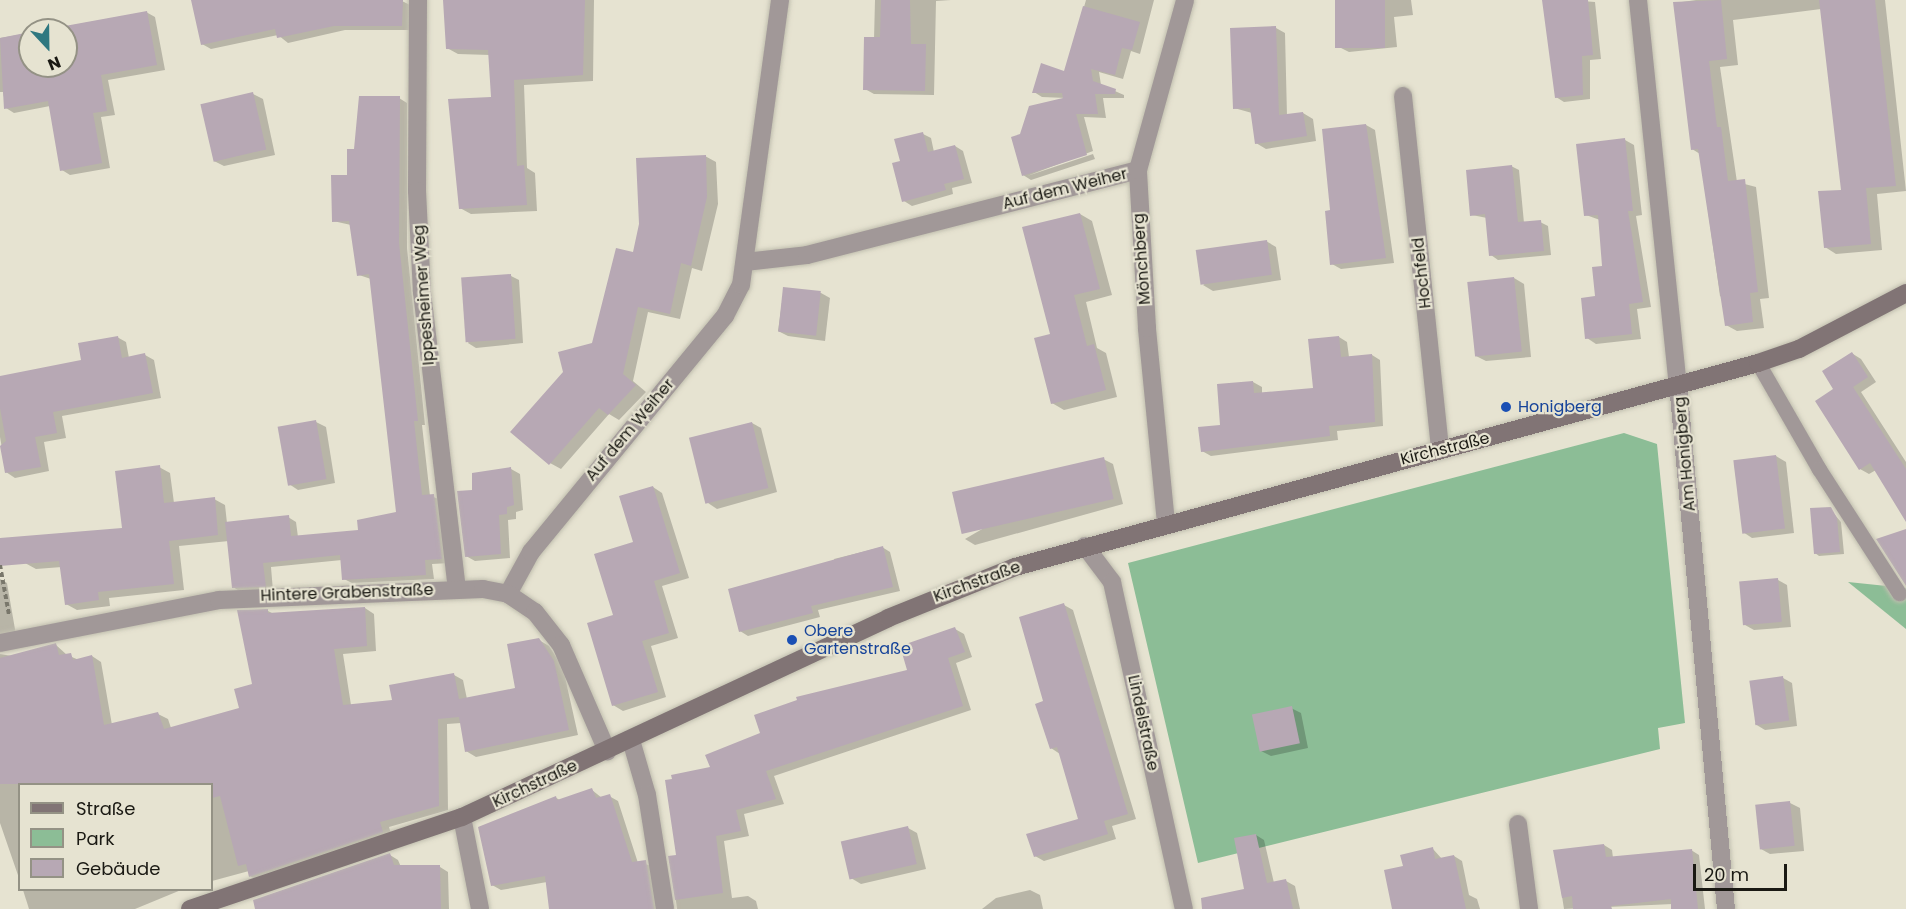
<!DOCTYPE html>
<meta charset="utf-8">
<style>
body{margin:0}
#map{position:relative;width:1906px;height:909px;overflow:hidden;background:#e6e3d1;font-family:Poppins,sans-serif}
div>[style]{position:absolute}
.green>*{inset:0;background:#8cbd96}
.shadow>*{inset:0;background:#0003}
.building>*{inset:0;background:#b7a8b4;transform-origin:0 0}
.path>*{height:4px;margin-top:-2px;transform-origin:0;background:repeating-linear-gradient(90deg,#79776b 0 4.5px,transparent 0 7.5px)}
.roads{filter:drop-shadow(0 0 2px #c1bfaf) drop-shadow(0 0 2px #c1bfaf)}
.lane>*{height:15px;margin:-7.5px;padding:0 7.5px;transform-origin:7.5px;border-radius:7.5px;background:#a19898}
.street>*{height:18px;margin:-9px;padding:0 9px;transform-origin:9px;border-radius:9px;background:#a19898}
.secondary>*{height:18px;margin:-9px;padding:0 9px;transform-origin:9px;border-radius:9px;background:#817475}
.dots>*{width:16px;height:16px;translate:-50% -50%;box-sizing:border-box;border:3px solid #e6e3d1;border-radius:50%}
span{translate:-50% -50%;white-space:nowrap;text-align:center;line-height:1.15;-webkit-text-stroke:4.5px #e6e3d1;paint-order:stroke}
.street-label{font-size:16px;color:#1a1913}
.transit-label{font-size:16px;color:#164399}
.left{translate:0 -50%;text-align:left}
.legend{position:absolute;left:18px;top:783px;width:195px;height:108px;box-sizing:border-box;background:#e6e3d1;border:2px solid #949285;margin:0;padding:8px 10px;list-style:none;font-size:18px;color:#1a1913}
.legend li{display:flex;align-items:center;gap:12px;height:30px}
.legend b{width:30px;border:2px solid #949285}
.north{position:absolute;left:18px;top:18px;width:60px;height:60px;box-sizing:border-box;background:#e6e3d1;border:2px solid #949285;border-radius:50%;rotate:158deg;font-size:16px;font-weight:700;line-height:24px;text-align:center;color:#1a1913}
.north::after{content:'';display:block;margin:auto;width:21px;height:27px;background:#2f7880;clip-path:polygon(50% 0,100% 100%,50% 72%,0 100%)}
.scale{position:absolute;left:1693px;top:864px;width:94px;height:27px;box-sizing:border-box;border:3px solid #1a1913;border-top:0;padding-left:8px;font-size:18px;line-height:21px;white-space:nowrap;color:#1a1913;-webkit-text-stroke:4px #e6e3d1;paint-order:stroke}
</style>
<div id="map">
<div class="green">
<i style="clip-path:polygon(1624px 433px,1657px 444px,1685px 723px,1658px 728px,1660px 749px,1198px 863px,1128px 563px)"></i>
<i style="clip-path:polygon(1848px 582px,1906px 588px,1906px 629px)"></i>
</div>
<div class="shadow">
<i style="clip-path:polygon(197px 0,400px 0,412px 6px,411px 30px,345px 30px,288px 43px,278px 35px,211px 49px,202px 44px)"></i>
<i style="clip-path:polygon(533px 0,594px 0,593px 81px,524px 85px,527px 168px,535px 173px,537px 211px,471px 214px,460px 208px,450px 100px,493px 98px,490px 55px,458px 54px,447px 48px)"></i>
<i style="clip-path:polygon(875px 0,951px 0,936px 1px,934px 95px,874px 94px,865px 89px,874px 39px)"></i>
<i style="clip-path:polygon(1086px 0,1154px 0,1140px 54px,1131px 51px,1123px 79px,1099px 72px,1101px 85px,1124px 95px,1124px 98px,1103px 98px,1106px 118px,1084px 117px,1093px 151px,1027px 176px,1093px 154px,1095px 159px,1031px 180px,1023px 175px,1022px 135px,1066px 98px,1042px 97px,1034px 92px,1065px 73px)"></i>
<i style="clip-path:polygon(1339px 0,1411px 0,1413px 15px,1394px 17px,1397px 47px,1349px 52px,1341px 48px)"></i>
<i style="clip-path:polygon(1568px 0,1595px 2px,1601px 59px,1590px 60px,1590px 99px,1564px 102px,1556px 97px)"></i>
<i style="clip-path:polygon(1696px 0,1885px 0,1906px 191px,1877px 194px,1882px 250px,1836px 254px,1825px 247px,1842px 191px,1821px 9px,1733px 20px,1738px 65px,1720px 67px,1737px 182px,1756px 187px,1769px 298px,1760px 299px,1764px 328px,1737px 331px,1726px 325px,1723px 298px,1720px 296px,1700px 154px,1692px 149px,1675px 3px)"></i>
<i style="clip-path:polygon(146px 12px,155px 17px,165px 70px,108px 80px,115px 115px,101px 117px,110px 168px,70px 175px,62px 170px,50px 106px,14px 113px,6px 108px,3px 92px,0 92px,0 38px,30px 33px,30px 66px,66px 66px,66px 30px,46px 30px)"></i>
<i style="clip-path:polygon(1276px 28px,1285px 33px,1287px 116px,1303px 113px,1313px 119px,1316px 141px,1266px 149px,1256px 143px,1252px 113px,1234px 108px)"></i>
<i style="clip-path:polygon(253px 94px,263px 99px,275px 155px,224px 166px,214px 161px)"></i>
<i style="clip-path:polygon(399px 98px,407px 103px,407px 248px,425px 425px,422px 425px,430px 496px,442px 500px,450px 563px,432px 564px,434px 579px,352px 583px,344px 579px,342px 560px,271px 567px,273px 591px,241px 592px,233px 587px,229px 541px,179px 546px,184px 590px,109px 598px,110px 606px,77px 610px,66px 604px,62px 567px,36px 569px,25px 563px,123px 529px,159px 467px,170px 473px,174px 503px,214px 499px,225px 505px,227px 523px,288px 517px,296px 522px,298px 537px,360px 531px,397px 513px,371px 279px,359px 275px,351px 225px,333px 221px,355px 151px)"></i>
<i style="clip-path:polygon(1366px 125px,1375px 130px,1394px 263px,1341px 269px,1332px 264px)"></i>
<i style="clip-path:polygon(923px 134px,931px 138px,934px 152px,955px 146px,963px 151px,972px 183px,952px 188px,953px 194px,912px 206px,904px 201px,901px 163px)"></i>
<i style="clip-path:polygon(1625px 140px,1634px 145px,1642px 215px,1636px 216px,1651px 307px,1637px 309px,1641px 339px,1596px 344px,1587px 338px,1604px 267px,1600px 220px,1586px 215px)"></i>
<i style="clip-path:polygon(705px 156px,716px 162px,718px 204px,702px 271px,692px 268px,680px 319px,648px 312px,633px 381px,646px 392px,619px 420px,609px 414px,561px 469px,550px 463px,594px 344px,634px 253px)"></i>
<i style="clip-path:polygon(1511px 166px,1519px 170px,1524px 223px,1540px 222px,1548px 226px,1551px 255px,1498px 260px,1491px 255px,1487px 218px,1472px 215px)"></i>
<i style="clip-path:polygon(1080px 214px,1092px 221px,1112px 295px,1086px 302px,1097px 348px,1106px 353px,1117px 397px,1064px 410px,1052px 403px,1052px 335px)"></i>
<i style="clip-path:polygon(1266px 241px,1276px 247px,1281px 280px,1213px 291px,1203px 285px)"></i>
<i style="clip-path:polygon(511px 276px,519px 280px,523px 343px,476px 348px,468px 343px)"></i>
<i style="clip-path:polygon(1514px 278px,1524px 284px,1531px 357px,1486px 361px,1476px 356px)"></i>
<i style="clip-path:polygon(784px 288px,821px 293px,830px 298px,825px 341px,788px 336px,778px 331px)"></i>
<i style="clip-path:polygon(117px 337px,126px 342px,129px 358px,145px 355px,154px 360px,161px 398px,62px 416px,66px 438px,44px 442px,49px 471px,15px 478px,6px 472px,0 437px,0 377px,83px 361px)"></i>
<i style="clip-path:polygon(1339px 337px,1347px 342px,1349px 357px,1372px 355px,1380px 360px,1383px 426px,1337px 431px,1338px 440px,1211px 456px,1202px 451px,1222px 426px,1219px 385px,1253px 382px,1262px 387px,1262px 394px,1315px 389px)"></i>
<i style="clip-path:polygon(1853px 354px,1861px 359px,1876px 382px,1861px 392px,1906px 462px,1906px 519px,1876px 470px,1869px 474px,1860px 469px,1835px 389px)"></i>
<i style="clip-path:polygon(316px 422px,326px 427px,335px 483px,298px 490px,289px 484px)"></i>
<i style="clip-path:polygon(752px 423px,761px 428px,777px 492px,717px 509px,708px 503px)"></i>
<i style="clip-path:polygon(1776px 456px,1786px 462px,1794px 533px,1752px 538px,1743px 532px,1734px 461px)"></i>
<i style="clip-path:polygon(1103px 459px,1113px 464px,1123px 504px,975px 545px,965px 539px)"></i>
<i style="clip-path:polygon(511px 469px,520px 474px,523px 510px,516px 512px,516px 519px,508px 520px,510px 558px,475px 561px,466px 556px,474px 491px)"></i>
<i style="clip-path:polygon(653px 487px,662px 493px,689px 578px,662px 586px,678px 638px,651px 646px,666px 697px,623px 711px,613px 705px,615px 616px)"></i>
<i style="clip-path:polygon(1830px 509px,1841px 522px,1844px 554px,1819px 556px,1815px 553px)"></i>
<i style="clip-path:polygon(882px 547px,890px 552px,900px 591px,818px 610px,820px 617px,748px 636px,740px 631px,835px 563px,834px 559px)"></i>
<i style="clip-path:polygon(0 579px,7px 583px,16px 635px,1px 640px,0 654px,12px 656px,56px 645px,67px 655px,79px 660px,92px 656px,101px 662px,112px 725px,158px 714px,168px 719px,171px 728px,241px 709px,254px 685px,268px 611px,274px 614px,365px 608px,374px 614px,376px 651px,343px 654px,351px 705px,394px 701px,454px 675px,463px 680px,467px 699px,517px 689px,539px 640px,549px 646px,563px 668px,578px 735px,476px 757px,466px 751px,461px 723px,447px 724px,448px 810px,389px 827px,392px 837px,260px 882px,250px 876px,249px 871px,212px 881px,212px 784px,20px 784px,20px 881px,0 823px)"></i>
<i style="clip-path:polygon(1778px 580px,1787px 585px,1791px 627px,1754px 630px,1745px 625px)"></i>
<i style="clip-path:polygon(1064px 605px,1073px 610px,1136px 819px,1112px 826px,1116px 839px,1044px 861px,1035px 856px,1080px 820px,1060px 754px,1051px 748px,1045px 702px)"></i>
<i style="clip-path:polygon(955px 629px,964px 634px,972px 657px,956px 663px,971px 710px,774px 776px,784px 804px,744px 814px,749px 836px,724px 841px,732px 898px,748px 896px,756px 901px,758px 909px,677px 909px,670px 857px,678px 856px,712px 768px,909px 671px)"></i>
<i style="clip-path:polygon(1783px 678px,1792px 683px,1797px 726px,1765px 730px,1755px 724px)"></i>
<i style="clip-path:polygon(1291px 708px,1301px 713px,1308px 748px,1271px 756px,1261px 751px)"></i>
<i style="clip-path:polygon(592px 790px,602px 798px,609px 796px,618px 801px,638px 863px,654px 866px,662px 909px,551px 909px,547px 882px,501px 890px,492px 885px,555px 797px,561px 801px)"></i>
<i style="clip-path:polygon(1790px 803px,1800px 808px,1804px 851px,1770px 854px,1761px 849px)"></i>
<i style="clip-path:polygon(908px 828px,917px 833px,926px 869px,861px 884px,851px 878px)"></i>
<i style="clip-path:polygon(1256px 835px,1264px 840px,1274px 883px,1286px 881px,1295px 886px,1300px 909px,1250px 909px)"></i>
<i style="clip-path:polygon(1604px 845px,1612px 850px,1613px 858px,1691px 850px,1699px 855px,1705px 909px,1673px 909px,1673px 904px,1564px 909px,1555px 851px)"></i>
<i style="clip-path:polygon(1433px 849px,1442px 859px,1454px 856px,1462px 861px,1469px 895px,1477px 899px,1480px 909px,1394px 909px,1405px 867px)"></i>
<i style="clip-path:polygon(390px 855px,398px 860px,401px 867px,440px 867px,448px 872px,449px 909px,257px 909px)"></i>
<i style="clip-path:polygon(23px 890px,181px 890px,135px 909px,29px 909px)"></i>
<i style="clip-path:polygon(1030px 890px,1040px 895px,1043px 909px,982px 909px,996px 898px)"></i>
</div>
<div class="building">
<i style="clip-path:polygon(191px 0,403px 0,402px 26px,334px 26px,277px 38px,275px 29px,201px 45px)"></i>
<i style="clip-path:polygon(443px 0,585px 0,583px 75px,514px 80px,517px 166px,524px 165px,527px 205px,459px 209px,448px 99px,491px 97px,488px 50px,446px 49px)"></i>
<i style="clip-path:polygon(881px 0,910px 0,911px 44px,926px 44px,925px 91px,863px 90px,864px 37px,880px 37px)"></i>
<i style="left:1335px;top:0;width:50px;height:48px"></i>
<i style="clip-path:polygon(1542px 0,1588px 0,1593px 55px,1582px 56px,1583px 95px,1555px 98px)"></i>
<i style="clip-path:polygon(1721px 0,1727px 59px,1709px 61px,1717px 127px,1721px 127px,1728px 181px,1745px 179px,1758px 292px,1750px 293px,1753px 322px,1725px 326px,1698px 149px,1691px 150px,1673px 2px)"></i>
<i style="clip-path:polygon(1819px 0,1875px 0,1896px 186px,1866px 188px,1871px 244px,1824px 248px,1818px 191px,1841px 190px)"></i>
<i style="clip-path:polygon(1083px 6px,1140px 22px,1132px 50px,1122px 48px,1115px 75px,1091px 69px,1093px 81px,1116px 89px,1115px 94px,1095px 94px,1098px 114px,1076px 114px,1087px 155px,1022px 176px,1011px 137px,1020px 134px,1029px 106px,1063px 98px,1062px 93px,1032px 93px,1041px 63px,1064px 71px)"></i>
<i style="clip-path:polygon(147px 11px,157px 65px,101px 75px,107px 111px,93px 113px,102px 163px,60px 171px,48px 101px,4px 109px,0 38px,30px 32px,30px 66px,66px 66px,66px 30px,43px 30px)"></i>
<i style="clip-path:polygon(1276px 26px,1279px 115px,1303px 112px,1307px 136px,1255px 144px,1250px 108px,1233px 109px,1230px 28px)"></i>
<i style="left:253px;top:92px;width:59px;height:54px;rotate:77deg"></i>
<i style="clip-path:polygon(359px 96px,400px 96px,399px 243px,418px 421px,414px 421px,422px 495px,434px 494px,442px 559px,425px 560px,426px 575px,342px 580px,340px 555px,263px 563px,266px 587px,232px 588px,225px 522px,289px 515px,291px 536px,358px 530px,357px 520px,396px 512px,369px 274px,357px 276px,349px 221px,332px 222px,331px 175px,347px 175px,347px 149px,354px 149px)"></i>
<i style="clip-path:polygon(1366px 124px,1386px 258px,1330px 265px,1325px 211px,1330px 210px,1322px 129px)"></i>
<i style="clip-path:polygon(923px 132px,928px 152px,955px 145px,964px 179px,944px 184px,946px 190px,902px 202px,892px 163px,900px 161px,894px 139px)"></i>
<i style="clip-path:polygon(1625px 138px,1633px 211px,1628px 211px,1643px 302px,1629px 304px,1632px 334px,1585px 339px,1581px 298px,1595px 296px,1592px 267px,1602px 266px,1598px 215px,1584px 216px,1576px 144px)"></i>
<i style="clip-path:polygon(706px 155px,707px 197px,691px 266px,681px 263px,670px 314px,638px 307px,623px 374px,636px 385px,608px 415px,599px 408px,549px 465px,510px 432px,563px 372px,558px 352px,592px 343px,616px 248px,633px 252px,639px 224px,636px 158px)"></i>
<i style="clip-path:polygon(1512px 165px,1518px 222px,1541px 220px,1544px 251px,1489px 256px,1485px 214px,1470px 216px,1466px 170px)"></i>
<i style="clip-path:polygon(1080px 213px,1100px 289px,1074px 295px,1087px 346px,1094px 344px,1106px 390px,1051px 404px,1034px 338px,1050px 334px,1022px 227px)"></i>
<i style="left:1267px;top:240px;width:35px;height:72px;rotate:82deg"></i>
<i style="left:511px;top:274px;width:65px;height:50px;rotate:86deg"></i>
<i style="left:1514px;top:277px;width:75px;height:47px;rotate:84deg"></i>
<i style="left:783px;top:287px;width:38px;height:45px;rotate:6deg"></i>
<i style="clip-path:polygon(118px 336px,122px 358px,145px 353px,153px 393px,53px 412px,57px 433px,35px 437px,41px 467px,5px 473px,0 446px,6px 441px,0 408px,0 376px,81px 360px,78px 343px)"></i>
<i style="clip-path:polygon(1339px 336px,1341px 357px,1372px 354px,1375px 422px,1329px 426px,1330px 436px,1201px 452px,1198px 427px,1220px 425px,1217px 384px,1253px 381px,1254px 393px,1313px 388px,1308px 339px)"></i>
<i style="clip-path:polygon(1852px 352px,1868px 377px,1853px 387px,1906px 469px,1906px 522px,1870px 463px,1859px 470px,1815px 401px,1833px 389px,1822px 371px)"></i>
<i style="left:316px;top:420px;width:60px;height:39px;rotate:80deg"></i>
<i style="left:752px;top:422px;width:68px;height:65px;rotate:76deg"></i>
<i style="left:1776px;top:455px;width:74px;height:43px;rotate:83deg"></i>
<i style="left:1104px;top:457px;width:43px;height:156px;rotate:77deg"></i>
<i style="clip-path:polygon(160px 465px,164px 503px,215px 497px,218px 535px,169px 541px,174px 584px,98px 592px,99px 600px,65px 605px,59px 561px,0 566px,0 538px,122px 528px,115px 471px)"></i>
<i style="clip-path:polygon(511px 467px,514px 505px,507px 507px,507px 514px,499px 515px,501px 554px,465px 557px,457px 491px,472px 490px,472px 473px)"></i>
<i style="clip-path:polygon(653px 486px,680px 573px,654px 581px,669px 633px,642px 641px,658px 692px,612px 706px,587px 623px,613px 615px,594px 554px,633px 542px,619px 496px)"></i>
<i style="clip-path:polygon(1831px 507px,1837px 518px,1840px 552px,1814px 554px,1810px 508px)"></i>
<i style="clip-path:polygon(1906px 529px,1906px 586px,1876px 539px)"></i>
<i style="clip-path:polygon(883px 546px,893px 587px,811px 606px,813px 613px,739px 632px,728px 589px)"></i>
<i style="left:1778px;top:578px;width:44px;height:39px;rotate:85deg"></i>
<i style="clip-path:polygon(1064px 603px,1128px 814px,1104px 821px,1108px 834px,1034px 857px,1026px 834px,1078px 819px,1057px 747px,1050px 749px,1035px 704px,1043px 701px,1019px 617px)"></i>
<i style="clip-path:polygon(365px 607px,367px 646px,334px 649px,343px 705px,392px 700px,389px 685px,454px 673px,459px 699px,515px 688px,507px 644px,539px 638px,554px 661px,569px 730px,465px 752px,459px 717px,438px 719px,439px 806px,380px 822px,383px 832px,249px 877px,246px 864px,238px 866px,220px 796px,212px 798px,212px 784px,0 784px,0 658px,56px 643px,59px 655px,71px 653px,73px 660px,92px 655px,104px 725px,158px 712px,164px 729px,239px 708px,234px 689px,252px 684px,237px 610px,268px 609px,268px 613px)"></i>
<i style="clip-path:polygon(955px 627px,965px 652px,948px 658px,963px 706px,766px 771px,776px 799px,736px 810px,741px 831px,716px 836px,723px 893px,675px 900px,668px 856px,676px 855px,665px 780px,672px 779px,671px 775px,710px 767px,705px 755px,760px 733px,754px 715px,797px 700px,796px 697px,907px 670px,900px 646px)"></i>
<i style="left:1783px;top:676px;width:45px;height:34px;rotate:82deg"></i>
<i style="left:1292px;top:706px;width:38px;height:41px;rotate:78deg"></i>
<i style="clip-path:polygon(592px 788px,596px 798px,610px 794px,632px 862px,646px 860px,654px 909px,549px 909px,545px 876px,491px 886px,478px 827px,556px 796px,557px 800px)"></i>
<i style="left:1790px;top:801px;width:45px;height:35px;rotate:84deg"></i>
<i style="left:908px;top:826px;width:39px;height:69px;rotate:77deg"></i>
<i style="clip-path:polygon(1256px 834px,1267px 883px,1286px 879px,1293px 909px,1202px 909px,1201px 898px,1244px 889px,1234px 838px)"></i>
<i style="clip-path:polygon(1604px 844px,1606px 857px,1692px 849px,1698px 909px,1671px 909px,1671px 899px,1611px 906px,1612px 909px,1573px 909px,1572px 896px,1562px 898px,1553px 850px)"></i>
<i style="clip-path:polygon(1433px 847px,1435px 859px,1454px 855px,1466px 909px,1392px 909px,1384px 870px,1403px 866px,1400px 855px)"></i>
<i style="clip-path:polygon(390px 853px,394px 865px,440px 865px,441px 909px,255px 909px,253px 900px)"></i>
</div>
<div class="path">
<i style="left:0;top:565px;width:51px;rotate:79.8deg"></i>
</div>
<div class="roads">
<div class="lane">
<i style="left:1758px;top:363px;width:122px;rotate:60.1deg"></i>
<i style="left:1819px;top:469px;width:148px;rotate:57.2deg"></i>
</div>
<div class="street">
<i style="left:418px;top:0;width:191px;rotate:90.3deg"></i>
<i style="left:417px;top:191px;width:101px;rotate:87.2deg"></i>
<i style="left:422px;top:292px;width:299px;rotate:83.3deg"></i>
<i style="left:1638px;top:0;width:386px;rotate:84.1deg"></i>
<i style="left:1678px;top:384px;width:527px;rotate:84.78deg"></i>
<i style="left:1403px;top:96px;width:356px;rotate:84deg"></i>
<i style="left:745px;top:262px;width:62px;rotate:-6.4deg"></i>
<i style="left:807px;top:255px;width:342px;rotate:-14.4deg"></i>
<i style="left:1166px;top:523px;width:196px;rotate:-95.6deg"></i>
<i style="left:1147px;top:328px;width:158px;rotate:-93.3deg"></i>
<i style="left:1138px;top:170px;width:176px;rotate:-74.5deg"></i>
<i style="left:1085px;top:546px;width:45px;rotate:53.1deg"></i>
<i style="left:1112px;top:582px;width:335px;rotate:77.6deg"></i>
<i style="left:508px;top:594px;width:48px;rotate:-61.3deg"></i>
<i style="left:531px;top:552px;width:306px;rotate:-50.6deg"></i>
<i style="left:725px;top:316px;width:35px;rotate:-63deg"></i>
<i style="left:741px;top:285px;width:288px;rotate:-82.2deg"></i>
<i style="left:0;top:643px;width:223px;rotate:-11.1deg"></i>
<i style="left:219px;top:600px;width:264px;rotate:-2.4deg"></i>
<i style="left:483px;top:589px;width:25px;rotate:11deg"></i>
<i style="left:508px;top:594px;width:32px;rotate:34deg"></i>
<i style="left:535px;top:612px;width:42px;rotate:51.8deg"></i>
<i style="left:561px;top:645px;width:116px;rotate:66.5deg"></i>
<i style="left:631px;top:740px;width:57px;rotate:73.8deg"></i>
<i style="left:647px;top:795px;width:115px;rotate:81deg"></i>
<i style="left:462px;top:817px;width:94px;rotate:78.9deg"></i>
<i style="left:1518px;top:824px;width:86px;rotate:82.6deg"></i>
</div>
<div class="secondary">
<i style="left:190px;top:909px;width:287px;rotate:-18.7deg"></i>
<i style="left:462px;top:817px;width:470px;rotate:-25deg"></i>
<i style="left:888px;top:618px;width:137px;rotate:-21.9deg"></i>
<i style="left:1015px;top:567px;width:770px;rotate:-15.35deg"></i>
<i style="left:1758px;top:363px;width:43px;rotate:-18.9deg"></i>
<i style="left:1799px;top:349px;width:121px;rotate:-27.6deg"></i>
</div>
</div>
<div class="dots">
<i style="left:1506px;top:407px;background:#1a4fb4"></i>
<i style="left:792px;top:640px;background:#1a4fb4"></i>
</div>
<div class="street-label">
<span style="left:1065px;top:189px;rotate:-14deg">Auf dem Weiher</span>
<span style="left:1142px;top:259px;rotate:-94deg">Mönchberg</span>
<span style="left:1422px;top:273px;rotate:-96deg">Hochfeld</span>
<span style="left:424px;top:295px;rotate:-94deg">Ippesheimer Weg</span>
<span style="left:630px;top:430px;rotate:-50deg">Auf dem Weiher</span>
<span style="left:1445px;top:449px;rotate:-14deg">Kirchstraße</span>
<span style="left:1685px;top:454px;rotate:-95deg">Am Honigberg</span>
<span style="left:977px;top:582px;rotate:-20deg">Kirchstraße</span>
<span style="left:347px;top:593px;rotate:-2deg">Hintere Grabenstraße</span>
<span style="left:1143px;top:723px;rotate:78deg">Lindelstraße</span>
<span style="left:535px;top:784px;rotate:-25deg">Kirchstraße</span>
</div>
<div class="transit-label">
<span class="left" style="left:1518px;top:407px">Honigberg</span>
<span class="left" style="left:804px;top:640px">Obere<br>Gartenstraße</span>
</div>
<ul class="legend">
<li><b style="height:8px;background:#817475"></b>Straße</li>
<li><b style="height:16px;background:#8cbd96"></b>Park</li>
<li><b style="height:16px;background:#b7a8b4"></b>Gebäude</li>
</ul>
<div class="north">N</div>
<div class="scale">20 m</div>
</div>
